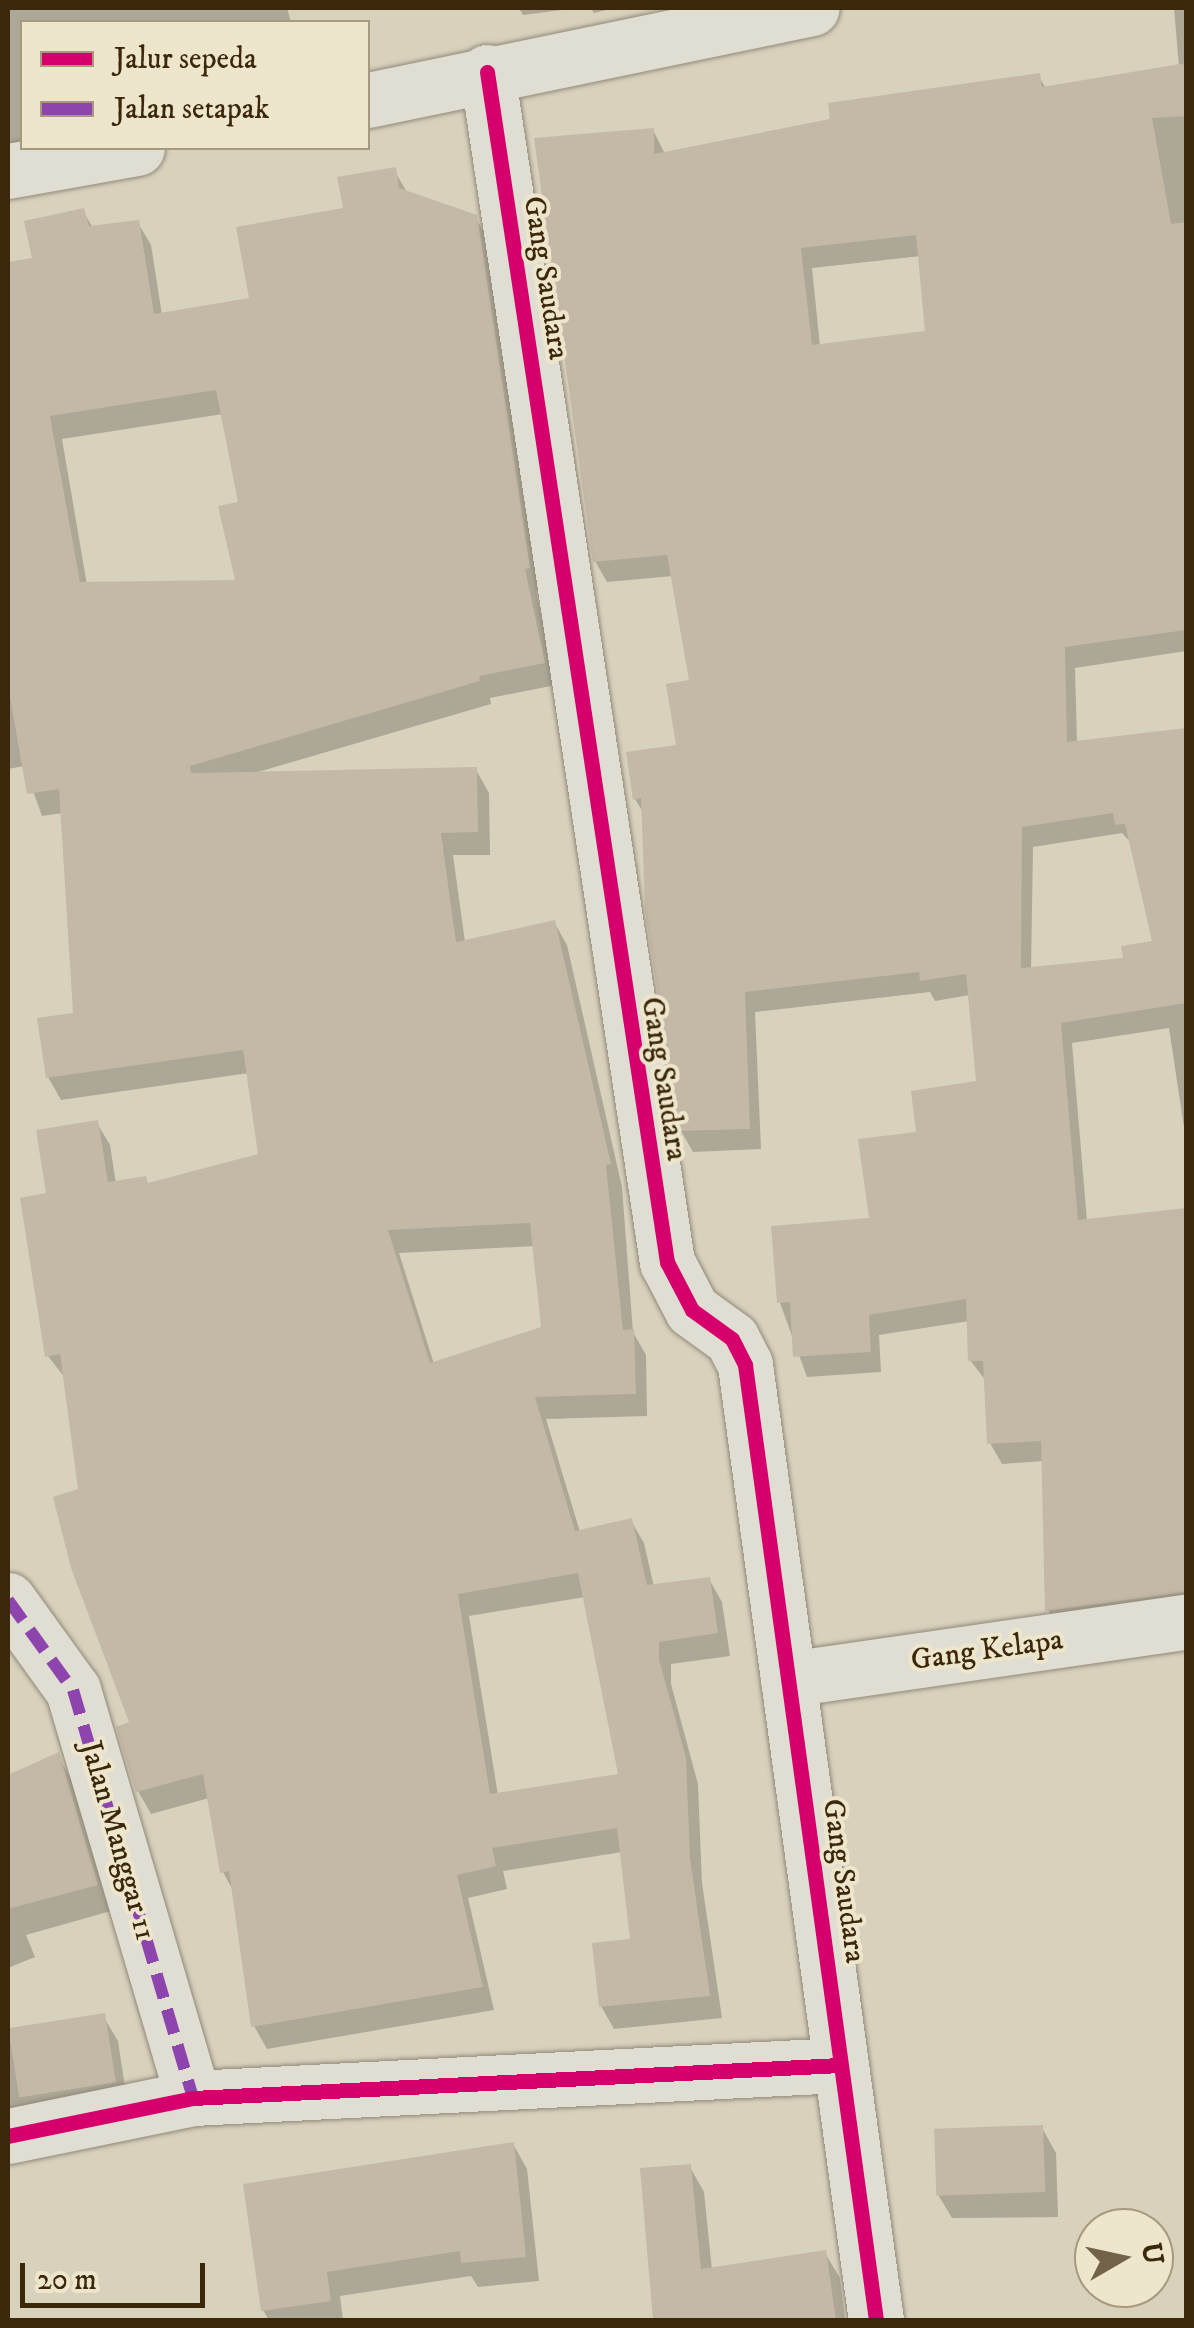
<!DOCTYPE html>
<style>
body{margin:0}
#map{position:relative;width:1194px;height:2328px;overflow:hidden;background:#d8d1bc;font-family:"IM FELL DW Pica",serif}
div>[style]{position:absolute}
.shadow>*{inset:0;background:#0003}
.building>*{inset:0;background:#c4b8a7;transform-origin:0 0}
.roads{filter:drop-shadow(0 0 2px #908979) drop-shadow(0 0 2px #908979)}
.minor>*{height:55px;margin:-27.5px;padding:0 27.5px;transform-origin:27.5px;border-radius:27.5px;background:#e0ddd3}
.secondary>*{height:55px;margin:-27.5px;padding:0 27.5px;transform-origin:27.5px;border-radius:27.5px;background:#e0ddd3}
.quiet>*{height:12px;margin-top:-6px;transform-origin:0;background:repeating-linear-gradient(90deg,#8e44ad 0 25px,transparent 0 37px)}
.cycleway>*{height:15px;margin:-7.5px;padding:0 7.5px;transform-origin:7.5px;border-radius:7.5px;background:#d6006c}
span{translate:-50% -50%;white-space:nowrap;text-align:center;line-height:1.15;-webkit-text-stroke:8px #ede5cc;paint-order:stroke}
.street-label{font-size:30px;color:#3b2709}
.frame{position:absolute;inset:0;border:10px solid #3b2709;pointer-events:none}
.legend{position:absolute;left:20px;top:20px;width:350px;height:130px;box-sizing:border-box;background:#ede5cc;border:2px solid #a6997e;margin:0;padding:12px 18px;list-style:none;font-size:30px;color:#3b2709}
.legend li{display:flex;align-items:center;gap:20px;height:50px}
.legend b{width:50px;border:2px solid #a6997e}
.north{position:absolute;left:1074px;top:2208px;width:100px;height:100px;box-sizing:border-box;background:#ede5cc;border:2px solid #a6997e;border-radius:50%;rotate:81deg;font-size:28px;font-weight:700;line-height:40px;text-align:center;color:#3b2709}
.north::after{content:'';display:block;margin:auto;width:35px;height:45px;background:#726248;clip-path:polygon(50% 0,100% 100%,50% 72%,0 100%)}
.scale{position:absolute;left:20px;top:2263px;width:185px;height:45px;box-sizing:border-box;border:5px solid #3b2709;border-top:0;padding-left:12px;font-size:30px;line-height:35px;white-space:nowrap;color:#3b2709;-webkit-text-stroke:8px #ede5cc;paint-order:stroke}
</style>
<div id="map">
<div class="shadow">
<i style="clip-path:polygon(8px 8px,287px 8px,291px 22px,22px 22px,22px 142px,8px 144px)"></i>
<i style="clip-path:polygon(519px 8px,577px 8px,523px 15px)"></i>
<i style="clip-path:polygon(591px 8px,614px 8px,594px 13px)"></i>
<i style="clip-path:polygon(evenodd,1174px 8px,1186px 8px,1186px 651px,1075px 668px,1077px 743px,1186px 731px,1186px 1141px,1169px 1028px,1072px 1043px,1087px 1221px,1186px 1211px,1186px 1615px,1060px 1631px,1048px 1610px,1044px 1461px,1002px 1464px,990px 1443px,986px 1381px,970px 1360px,969px 1321px,879px 1335px,881px 1372px,807px 1377px,780px 1303px,872px 1220px,919px 1134px,979px 1083px,970px 995px,935px 1001px,930px 992px,755px 1012px,761px 1149px,693px 1152px,681px 1131px,644px 814px,635px 799px,679px 747px,692px 682px,673px 576px,607px 582px,595px 561px,653px 130px,665px 154px,1039px 76px,1046px 89px,1179px 67px,1174px 8px,921px 256px,928px 333px,820px 346px,812px 268px,921px 256px,1174px 8px,1122px 833px,1132px 844px,1155px 943px,1126px 960px,1031px 970px,1033px 847px,1122px 833px)"></i>
<i style="clip-path:polygon(evenodd,394px 170px,408px 194px,475px 217px,489px 240px,542px 590px,536px 591px,556px 685px,490px 698px,491px 704px,258px 772px,476px 770px,489px 793px,490px 855px,453px 855px,465px 942px,554px 922px,567px 945px,622px 1187px,633px 1332px,646px 1355px,647px 1416px,546px 1419px,580px 1532px,631px 1521px,644px 1543px,654px 1587px,709px 1579px,722px 1602px,730px 1656px,671px 1664px,671px 1684px,698px 1784px,702px 1883px,722px 2018px,614px 2029px,601px 2006px,633px 1941px,622px 1852px,503px 1871px,507px 1889px,468px 1898px,494px 2010px,267px 2049px,254px 2026px,234px 1892px,223px 1872px,209px 1798px,151px 1814px,138px 1791px,133px 1723px,81px 1491px,65px 1378px,48px 1356px,49px 1195px,97px 1123px,110px 1145px,116px 1184px,149px 1185px,261px 1156px,249px 1073px,61px 1100px,48px 1077px,76px 1015px,63px 813px,42px 816px,24px 766px,8px 769px,8px 264px,35px 260px,83px 211px,93px 228px,138px 223px,151px 245px,162px 315px,252px 300px,394px 170px,223px 414px,241px 504px,238px 583px,87px 585px,62px 439px,223px 414px,394px 170px,535px 1246px,544px 1329px,434px 1364px,399px 1253px,535px 1246px,394px 170px,585px 1597px,620px 1776px,498px 1795px,469px 1616px,585px 1597px)"></i>
<i style="clip-path:polygon(58px 1756px,73px 1782px,111px 1911px,26px 1935px,35px 1957px,8px 1968px,8px 1778px)"></i>
<i style="clip-path:polygon(103px 2016px,118px 2041px,128px 2107px,18px 2124px,8px 2106px,8px 2030px)"></i>
<i style="clip-path:polygon(1042px 2128px,1056px 2153px,1058px 2217px,952px 2218px,937px 2193px)"></i>
<i style="clip-path:polygon(513px 2144px,527px 2169px,539px 2281px,478px 2287px,471px 2276px,340px 2296px,343px 2320px,269px 2320px,263px 2310px,360px 2171px)"></i>
<i style="clip-path:polygon(690px 2167px,704px 2192px,712px 2270px,825px 2253px,840px 2278px,845px 2320px,655px 2320px,643px 2171px)"></i>
</div>
<div class="building">
<i style="clip-path:polygon(evenodd,1186px 63px,1186px 116px,1152px 118px,1171px 224px,1186px 222px,1186px 630px,1065px 647px,1067px 742px,1186px 728px,1186px 1003px,1061px 1023px,1078px 1220px,1186px 1208px,1186px 1592px,1045px 1611px,1041px 1441px,987px 1444px,983px 1361px,968px 1361px,966px 1299px,869px 1315px,871px 1352px,793px 1357px,790px 1302px,777px 1303px,771px 1226px,869px 1218px,858px 1139px,916px 1132px,911px 1091px,976px 1081px,966px 974px,920px 981px,919px 972px,745px 992px,750px 1129px,679px 1131px,645px 909px,641px 798px,633px 800px,626px 752px,676px 745px,666px 684px,689px 680px,667px 555px,593px 562px,534px 138px,654px 128px,654px 154px,830px 119px,828px 103px,1040px 73px,1042px 87px,1186px 63px,916px 235px,925px 331px,812px 345px,801px 248px,916px 235px,1186px 63px,1113px 813px,1115px 825px,1125px 824px,1152px 941px,1121px 946px,1123px 958px,1021px 968px,1022px 827px,1113px 813px)"></i>
<i style="clip-path:polygon(evenodd,396px 167px,399px 188px,477px 215px,530px 568px,525px 569px,545px 663px,479px 676px,480px 681px,190px 766px,191px 773px,477px 767px,478px 832px,441px 833px,456px 942px,555px 920px,611px 1164px,606px 1165px,623px 1330px,634px 1329px,636px 1394px,535px 1397px,575px 1531px,632px 1518px,647px 1585px,710px 1577px,718px 1633px,659px 1642px,659px 1659px,686px 1758px,690px 1858px,710px 1996px,599px 2007px,592px 1943px,630px 1939px,617px 1828px,492px 1848px,496px 1866px,457px 1875px,483px 1987px,251px 2027px,229px 1871px,220px 1873px,203px 1774px,136px 1792px,116px 1727px,129px 1722px,71px 1568px,53px 1497px,78px 1489px,60px 1354px,45px 1357px,20px 1198px,46px 1193px,36px 1130px,98px 1120px,108px 1182px,146px 1176px,148px 1183px,258px 1154px,243px 1050px,46px 1078px,37px 1018px,73px 1013px,59px 789px,27px 794px,8px 686px,8px 262px,32px 258px,24px 221px,84px 208px,89px 226px,139px 220px,154px 314px,249px 298px,236px 227px,343px 208px,337px 177px,396px 167px,216px 390px,238px 502px,218px 506px,235px 580px,80px 582px,50px 416px,216px 390px,396px 167px,530px 1223px,541px 1327px,430px 1363px,388px 1230px,530px 1223px,396px 167px,578px 1573px,618px 1774px,490px 1794px,458px 1594px,578px 1573px)"></i>
<i style="clip-path:polygon(59px 1752px,98px 1885px,8px 1909px,8px 1775px)"></i>
<i style="left:105px;top:2013px;width:70px;height:98px;rotate:81deg"></i>
<i style="left:1043px;top:2125px;width:67px;height:109px;rotate:88deg"></i>
<i style="clip-path:polygon(514px 2142px,526px 2257px,461px 2263px,460px 2251px,327px 2272px,331px 2301px,261px 2311px,243px 2184px)"></i>
<i style="clip-path:polygon(691px 2164px,701px 2269px,826px 2250px,836px 2320px,653px 2320px,640px 2168px)"></i>
</div>
<div class="roads">
<div class="minor">
<i style="left:487px;top:72px;width:1204px;rotate:81.4deg"></i>
<i style="left:667px;top:1262px;width:54px;rotate:62.5deg"></i>
<i style="left:692px;top:1310px;width:49px;rotate:35.9deg"></i>
<i style="left:732px;top:1339px;width:29px;rotate:63deg"></i>
<i style="left:745px;top:1365px;width:964px;rotate:82.19deg"></i>
<i style="left:8px;top:1600px;width:111px;rotate:54.2deg"></i>
<i style="left:73px;top:1690px;width:425px;rotate:73.6deg"></i>
<i style="left:788px;top:1679px;width:402px;rotate:-8.2deg"></i>
<i style="left:8px;top:2136px;width:189px;rotate:-11.6deg"></i>
<i style="left:193px;top:2098px;width:648px;rotate:-2.92deg"></i>
</div>
<div class="secondary">
<i style="left:368px;top:100px;width:453px;rotate:-11.7deg"></i>
<i style="left:8px;top:171px;width:131px;rotate:-10.1deg"></i>
</div>
</div>
<div class="quiet">
<i style="left:8px;top:1600px;width:111px;rotate:54.2deg"></i>
<i style="left:73px;top:1690px;width:425px;rotate:73.6deg"></i>
</div>
<div class="cycleway">
<i style="left:487px;top:72px;width:1204px;rotate:81.4deg"></i>
<i style="left:667px;top:1262px;width:54px;rotate:62.5deg"></i>
<i style="left:692px;top:1310px;width:49px;rotate:35.9deg"></i>
<i style="left:732px;top:1339px;width:29px;rotate:63deg"></i>
<i style="left:745px;top:1365px;width:964px;rotate:82.19deg"></i>
<i style="left:8px;top:2136px;width:189px;rotate:-11.6deg"></i>
<i style="left:193px;top:2098px;width:648px;rotate:-2.92deg"></i>
</div>
<div class="street-label">
<span style="left:545px;top:278px;rotate:81deg">Gang Saudara</span>
<span style="left:663px;top:1079px;rotate:81deg">Gang Saudara</span>
<span style="left:987px;top:1651px;rotate:-8deg">Gang Kelapa</span>
<span style="left:117px;top:1841px;rotate:74deg">Jalan Manggar 11</span>
<span style="left:843px;top:1881px;rotate:82deg">Gang Saudara</span>
</div>
<div class="frame"></div>
<ul class="legend">
<li><b style="height:12px;background:#d6006c"></b>Jalur sepeda</li>
<li><b style="height:12px;background:#8e44ad"></b>Jalan setapak</li>
</ul>
<div class="north">U</div>
<div class="scale">20 m</div>
</div>
